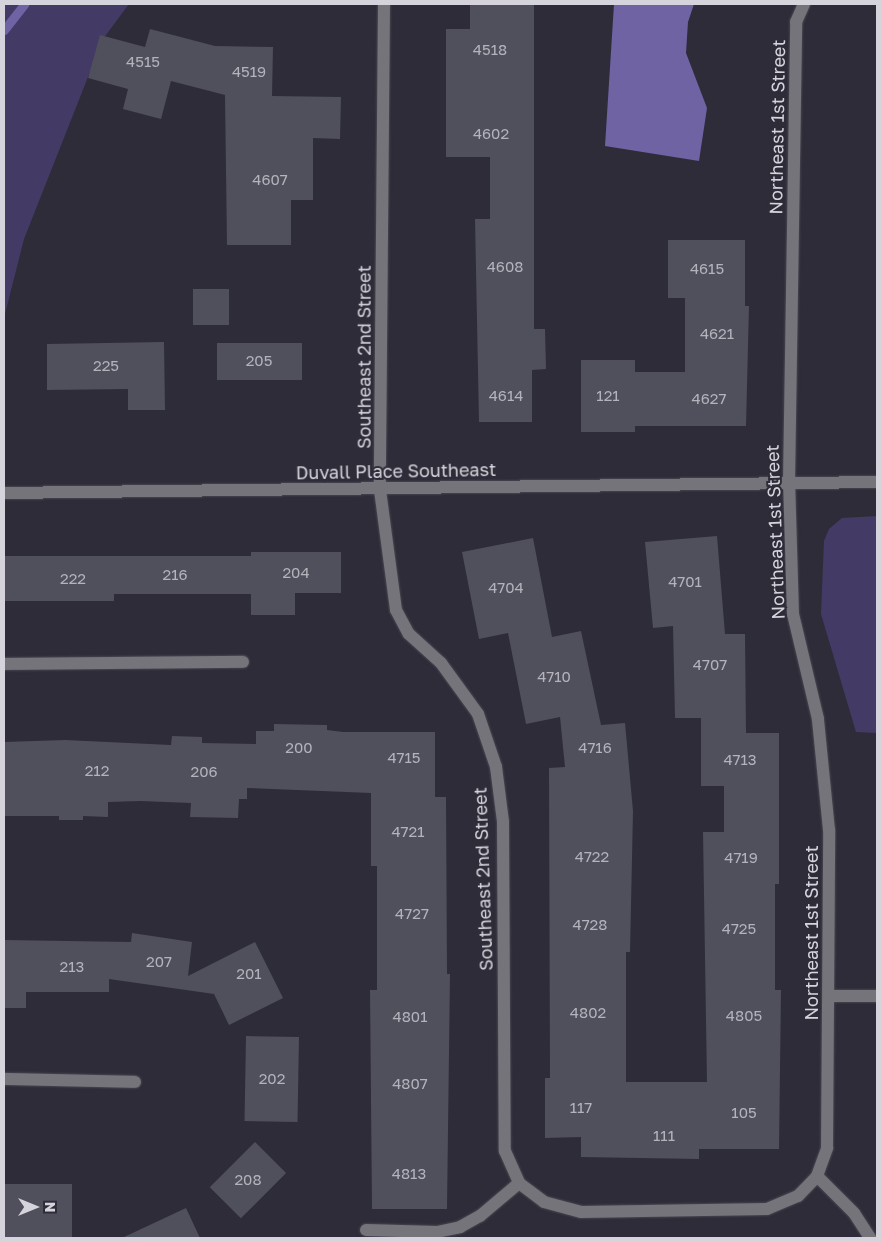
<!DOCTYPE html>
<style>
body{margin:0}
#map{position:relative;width:881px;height:1242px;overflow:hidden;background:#2e2c38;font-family:"Golos Text",sans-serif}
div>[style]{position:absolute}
.green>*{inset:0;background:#433b66}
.water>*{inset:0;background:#6f63a4}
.stream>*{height:9px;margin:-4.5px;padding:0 4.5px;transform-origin:4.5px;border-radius:4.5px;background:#6f63a4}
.building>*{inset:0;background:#504f5c;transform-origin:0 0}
.roads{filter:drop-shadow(0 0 1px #494752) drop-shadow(0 0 1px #494752)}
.minor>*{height:12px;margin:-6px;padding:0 6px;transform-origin:6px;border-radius:6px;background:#75747a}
span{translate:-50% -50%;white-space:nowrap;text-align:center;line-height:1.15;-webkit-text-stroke:4px #2e2c38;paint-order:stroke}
.number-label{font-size:15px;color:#b4b3bc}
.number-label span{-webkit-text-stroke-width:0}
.street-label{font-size:18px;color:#d5d4dc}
.frame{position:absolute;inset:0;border:5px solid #d5d4dc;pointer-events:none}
.north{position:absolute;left:10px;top:1182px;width:50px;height:50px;-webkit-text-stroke:4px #2e2c38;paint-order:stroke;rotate:90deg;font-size:14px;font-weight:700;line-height:20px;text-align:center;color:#d5d4dc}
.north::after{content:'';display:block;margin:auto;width:18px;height:22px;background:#d5d4dc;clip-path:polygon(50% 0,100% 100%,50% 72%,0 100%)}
</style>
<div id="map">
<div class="green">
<i style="clip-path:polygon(4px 4px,129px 4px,103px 39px,24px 239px,4px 318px)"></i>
<i style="clip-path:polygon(877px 516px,876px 733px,856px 732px,821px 614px,824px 541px,829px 529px,842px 518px)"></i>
</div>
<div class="water">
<i style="clip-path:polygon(614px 4px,694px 4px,688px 22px,686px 53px,707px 108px,699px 161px,605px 146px)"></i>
</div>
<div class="stream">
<i style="left:4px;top:30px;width:33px;rotate:-52deg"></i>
</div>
<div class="building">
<i style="clip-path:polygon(470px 4px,534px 4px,534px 329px,545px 329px,546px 369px,532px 370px,532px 422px,479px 422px,475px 219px,490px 219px,490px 157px,446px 157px,446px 29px,470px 29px)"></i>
<i style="clip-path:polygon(150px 29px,215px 46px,273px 47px,272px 96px,341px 97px,340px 139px,313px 138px,313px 200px,291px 200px,291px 245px,227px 245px,225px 95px,171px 81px,161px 119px,123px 109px,128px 89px,88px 78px,100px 35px,145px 47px)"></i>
<i style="clip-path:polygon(668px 240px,745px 240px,745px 306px,749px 306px,746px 426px,635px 426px,635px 432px,581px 432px,581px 360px,635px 360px,635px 372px,685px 372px,685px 298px,668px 298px)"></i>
<i style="left:193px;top:289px;width:36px;height:36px"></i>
<i style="clip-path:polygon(164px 342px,165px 410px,128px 410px,128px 389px,47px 390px,47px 344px)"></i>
<i style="left:217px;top:343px;width:85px;height:37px"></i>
<i style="clip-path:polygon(717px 536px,725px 634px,745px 634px,746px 733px,779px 733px,779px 884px,775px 884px,775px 990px,781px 990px,779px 1149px,699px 1149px,699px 1159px,581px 1157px,581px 1137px,545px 1138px,545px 1078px,550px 1078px,549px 768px,565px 767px,560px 717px,526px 724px,508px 633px,479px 639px,462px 552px,533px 538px,552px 637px,581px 631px,601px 725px,625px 723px,633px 811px,630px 952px,626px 952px,626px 1082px,707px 1082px,703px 832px,724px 832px,724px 786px,701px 786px,701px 718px,675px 718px,673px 626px,653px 628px,645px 542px)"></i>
<i style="clip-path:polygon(251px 552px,341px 552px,341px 593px,295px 593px,295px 615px,251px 615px,251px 594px,114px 594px,114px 601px,4px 601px,4px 556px,251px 556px)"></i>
<i style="clip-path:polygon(274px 724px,327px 725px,327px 730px,343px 732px,435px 732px,435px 797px,446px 797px,447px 974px,450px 974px,447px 1209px,372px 1209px,370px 990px,377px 990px,377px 866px,371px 866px,371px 793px,247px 788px,247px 799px,239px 799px,238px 818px,190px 817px,191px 803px,140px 801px,108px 802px,108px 817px,83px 816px,83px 820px,59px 820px,59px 816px,4px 816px,4px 742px,65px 740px,171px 745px,172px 736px,202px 737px,202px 743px,256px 744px,256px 731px,274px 731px)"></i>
<i style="clip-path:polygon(132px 933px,192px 942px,188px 976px,255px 942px,283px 998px,229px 1025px,214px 994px,109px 979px,109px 992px,26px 992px,26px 1008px,4px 1008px,4px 940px,131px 942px)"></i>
<i style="left:246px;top:1036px;width:53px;height:85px;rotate:1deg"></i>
<i style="left:255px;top:1142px;width:44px;height:64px;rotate:45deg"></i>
<i style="left:4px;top:1184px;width:68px;height:54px"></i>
<i style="clip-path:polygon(186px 1208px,200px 1238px,122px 1238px)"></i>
</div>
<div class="roads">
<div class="minor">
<i style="left:384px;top:4px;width:486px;rotate:90.5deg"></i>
<i style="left:380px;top:490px;width:121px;rotate:82.4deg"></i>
<i style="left:396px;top:610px;width:27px;rotate:62deg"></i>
<i style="left:409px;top:634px;width:43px;rotate:42.2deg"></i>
<i style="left:441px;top:663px;width:63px;rotate:54deg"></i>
<i style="left:478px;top:714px;width:56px;rotate:71.2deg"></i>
<i style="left:496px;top:767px;width:55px;rotate:82.7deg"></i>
<i style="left:503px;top:822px;width:329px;rotate:89.7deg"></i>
<i style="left:505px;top:1151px;width:35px;rotate:66deg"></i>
<i style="left:519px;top:1183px;width:31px;rotate:37deg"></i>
<i style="left:544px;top:1202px;width:38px;rotate:15deg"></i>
<i style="left:581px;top:1212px;width:186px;rotate:-0.9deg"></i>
<i style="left:767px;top:1209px;width:34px;rotate:-23deg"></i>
<i style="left:798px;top:1196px;width:28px;rotate:-46deg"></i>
<i style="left:817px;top:1176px;width:30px;rotate:-70deg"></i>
<i style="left:827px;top:1148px;width:318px;rotate:-89.6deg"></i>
<i style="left:829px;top:830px;width:112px;rotate:-95.7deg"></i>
<i style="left:818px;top:719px;width:108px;rotate:-103.4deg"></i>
<i style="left:793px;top:614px;width:132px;rotate:-91.7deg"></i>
<i style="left:789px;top:482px;width:460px;rotate:-89.1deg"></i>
<i style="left:796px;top:22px;width:20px;rotate:-66deg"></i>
<i style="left:4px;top:493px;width:873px;rotate:-0.72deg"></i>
<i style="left:4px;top:664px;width:239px;rotate:-0.5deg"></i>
<i style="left:829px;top:996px;width:48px"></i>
<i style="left:4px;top:1079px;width:131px;rotate:1.3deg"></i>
<i style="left:817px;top:1176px;width:52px;rotate:45deg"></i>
<i style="left:854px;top:1213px;width:30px;rotate:57deg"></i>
<i style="left:366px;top:1230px;width:71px;rotate:1.6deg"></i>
<i style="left:437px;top:1232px;width:24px;rotate:-12deg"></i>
<i style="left:460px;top:1227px;width:23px;rotate:-29deg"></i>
<i style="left:480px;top:1216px;width:51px;rotate:-40.2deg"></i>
</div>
</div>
<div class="number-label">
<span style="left:490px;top:50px">4518</span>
<span style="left:143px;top:62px">4515</span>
<span style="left:249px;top:72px">4519</span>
<span style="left:491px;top:134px">4602</span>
<span style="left:270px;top:180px">4607</span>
<span style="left:505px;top:267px">4608</span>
<span style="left:707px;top:269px">4615</span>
<span style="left:717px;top:334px">4621</span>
<span style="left:259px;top:361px">205</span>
<span style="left:106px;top:366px">225</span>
<span style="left:506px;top:396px">4614</span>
<span style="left:608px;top:396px">121</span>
<span style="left:709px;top:399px">4627</span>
<span style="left:296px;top:573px">204</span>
<span style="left:175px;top:575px">216</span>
<span style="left:73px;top:579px">222</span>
<span style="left:685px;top:582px">4701</span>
<span style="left:506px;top:588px">4704</span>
<span style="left:710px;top:665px">4707</span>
<span style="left:554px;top:677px">4710</span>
<span style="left:299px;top:748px">200</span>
<span style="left:595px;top:748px">4716</span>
<span style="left:404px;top:758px">4715</span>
<span style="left:740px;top:760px">4713</span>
<span style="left:97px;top:771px">212</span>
<span style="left:204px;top:772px">206</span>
<span style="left:408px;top:832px">4721</span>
<span style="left:592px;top:857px">4722</span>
<span style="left:741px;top:858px">4719</span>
<span style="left:412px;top:914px">4727</span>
<span style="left:590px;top:925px">4728</span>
<span style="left:739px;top:929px">4725</span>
<span style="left:159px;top:962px">207</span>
<span style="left:72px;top:967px">213</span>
<span style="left:249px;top:974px">201</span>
<span style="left:588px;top:1013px">4802</span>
<span style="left:744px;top:1016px">4805</span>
<span style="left:410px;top:1017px">4801</span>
<span style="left:272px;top:1079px">202</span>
<span style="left:410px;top:1084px">4807</span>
<span style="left:581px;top:1108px">117</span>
<span style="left:744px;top:1113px">105</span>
<span style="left:664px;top:1136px">111</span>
<span style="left:409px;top:1174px">4813</span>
<span style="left:248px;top:1180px">208</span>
</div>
<div class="street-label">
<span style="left:777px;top:127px;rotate:-89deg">Northeast 1st Street</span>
<span style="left:364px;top:357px;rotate:-90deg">Southeast 2nd Street</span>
<span style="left:396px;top:471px;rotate:-1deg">Duvall Place Southeast</span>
<span style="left:775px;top:532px;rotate:-92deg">Northeast 1st Street</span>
<span style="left:483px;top:879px;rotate:-92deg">Southeast 2nd Street</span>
<span style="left:811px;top:933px;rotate:-90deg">Northeast 1st Street</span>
</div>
<div class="frame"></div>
<div class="north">N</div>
</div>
